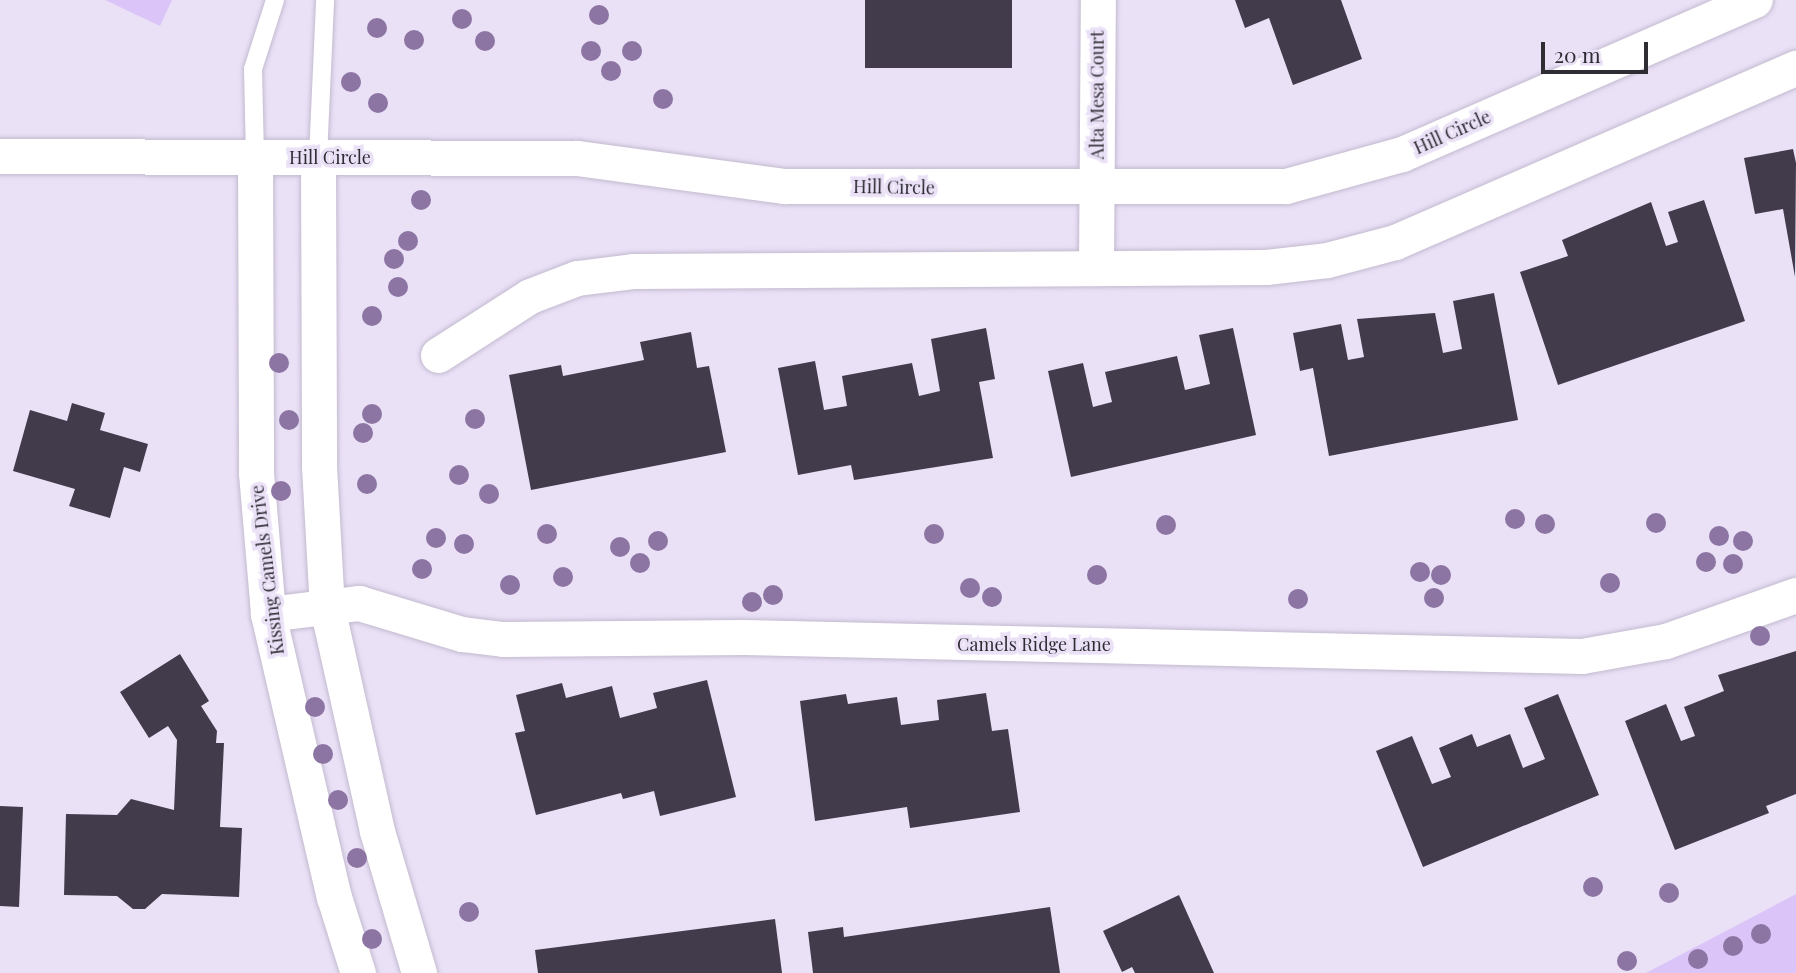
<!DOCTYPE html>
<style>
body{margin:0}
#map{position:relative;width:1796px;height:973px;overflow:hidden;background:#eae1f7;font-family:"Playfair Display",serif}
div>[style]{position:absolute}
.green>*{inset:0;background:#dbc5f8}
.building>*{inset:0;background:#423b4c;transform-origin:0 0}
.roads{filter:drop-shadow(0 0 2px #c3bacf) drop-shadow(0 0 2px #c3bacf)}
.service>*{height:18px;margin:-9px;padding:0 9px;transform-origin:9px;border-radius:9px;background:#fff}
.minor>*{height:35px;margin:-17.5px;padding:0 17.5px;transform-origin:17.5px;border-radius:17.5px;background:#fff}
.trees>*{width:20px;height:20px;margin:-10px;border-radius:50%;background:#8c74a3}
span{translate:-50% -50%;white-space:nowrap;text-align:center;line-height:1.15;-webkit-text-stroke:7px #eae1f7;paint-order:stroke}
.street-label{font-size:18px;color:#2f2c34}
.scale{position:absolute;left:1541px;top:42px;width:107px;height:32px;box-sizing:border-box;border:4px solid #2f2c34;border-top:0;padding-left:9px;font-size:21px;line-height:24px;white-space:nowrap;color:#2f2c34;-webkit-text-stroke:5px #eae1f7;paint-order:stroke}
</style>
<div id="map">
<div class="green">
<i style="clip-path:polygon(105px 0,172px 0,160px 26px)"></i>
<i style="clip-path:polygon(1796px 894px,1796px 973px,1646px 973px)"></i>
</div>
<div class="building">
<i style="left:865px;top:0;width:147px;height:68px"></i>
<i style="clip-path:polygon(1235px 0,1341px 0,1362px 59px,1293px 85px,1269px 18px,1245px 28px)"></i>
<i style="clip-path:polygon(1793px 149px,1796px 163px,1795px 277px,1783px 209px,1755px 214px,1744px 158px)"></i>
<i style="clip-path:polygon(1704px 200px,1745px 321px,1558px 385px,1520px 272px,1568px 256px,1562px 240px,1651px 202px,1666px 246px,1678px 242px,1668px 212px)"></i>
<i style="clip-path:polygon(1494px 293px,1518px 420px,1329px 456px,1313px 368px,1300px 371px,1293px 333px,1341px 324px,1348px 360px,1364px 357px,1357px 319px,1435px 313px,1443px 353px,1462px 349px,1453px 301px)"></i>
<i style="clip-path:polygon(986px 328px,995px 379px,979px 382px,993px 458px,854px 480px,851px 465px,798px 475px,778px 368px,815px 361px,824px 410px,847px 406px,842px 376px,912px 363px,919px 396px,940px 391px,931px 339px)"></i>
<i style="clip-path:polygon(1233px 328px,1256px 435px,1071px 477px,1048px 371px,1083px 363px,1093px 407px,1112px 402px,1105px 372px,1177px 356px,1185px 390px,1210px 384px,1199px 335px)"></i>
<i style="clip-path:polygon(691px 332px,697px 368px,709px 366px,726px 452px,531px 490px,509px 375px,561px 365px,563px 376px,644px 360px,640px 342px)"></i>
<i style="clip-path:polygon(72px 403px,105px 413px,100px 430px,148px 444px,140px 472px,124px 467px,110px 518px,69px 506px,75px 489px,13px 471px,30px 410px,67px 421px)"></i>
<i style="clip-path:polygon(1796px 651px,1796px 794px,1766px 806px,1769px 813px,1675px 850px,1625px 721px,1666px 704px,1681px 741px,1695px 736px,1684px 707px,1724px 691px,1718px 675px)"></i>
<i style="clip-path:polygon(180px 654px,209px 701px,201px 706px,217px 731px,216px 743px,224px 743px,220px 827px,242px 828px,239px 897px,162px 894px,145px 909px,133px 909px,117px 896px,64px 895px,66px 814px,117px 815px,131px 799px,174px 810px,177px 740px,168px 726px,149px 738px,120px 692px)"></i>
<i style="clip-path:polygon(707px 680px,736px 797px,660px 816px,654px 791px,623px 799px,621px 793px,536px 815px,515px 733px,525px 731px,516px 695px,562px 683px,566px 698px,612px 686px,620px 718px,657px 708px,653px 693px)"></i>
<i style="clip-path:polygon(986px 693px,992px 731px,1008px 729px,1020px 812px,910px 828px,907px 807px,815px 821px,800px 701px,846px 694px,848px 704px,897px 697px,901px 725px,939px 720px,937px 700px)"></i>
<i style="clip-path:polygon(1558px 694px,1599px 795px,1423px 867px,1376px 751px,1412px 736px,1432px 784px,1451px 777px,1439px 748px,1472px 734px,1477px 747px,1510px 734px,1523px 768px,1545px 759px,1524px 708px)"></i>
<i style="clip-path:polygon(0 806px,23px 807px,19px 907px,0 906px)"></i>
<i style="clip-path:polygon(1179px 895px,1214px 973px,1135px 973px,1132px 967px,1122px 972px,1103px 931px)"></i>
<i style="clip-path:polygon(1050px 907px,1060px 973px,813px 973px,808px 932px,843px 927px,844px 937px)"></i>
<i style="clip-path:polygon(775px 919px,782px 973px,538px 973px,535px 950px)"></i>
</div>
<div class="roads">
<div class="service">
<i style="left:255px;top:157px;width:88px;rotate:-91.3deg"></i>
<i style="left:253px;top:69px;width:72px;rotate:-72.3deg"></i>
<i style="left:318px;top:157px;width:157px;rotate:-87.4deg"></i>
</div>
<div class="minor">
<i style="left:0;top:156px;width:577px;rotate:0.2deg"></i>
<i style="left:577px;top:158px;width:209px;rotate:7.7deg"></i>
<i style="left:784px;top:186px;width:502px"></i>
<i style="left:1286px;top:186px;width:120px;rotate:-15.4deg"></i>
<i style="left:1402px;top:154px;width:385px;rotate:-23.6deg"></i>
<i style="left:255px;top:157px;width:316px;rotate:89.8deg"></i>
<i style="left:256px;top:473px;width:142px;rotate:85.1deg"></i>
<i style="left:268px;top:614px;width:291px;rotate:76.9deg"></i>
<i style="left:334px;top:897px;width:80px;rotate:72.5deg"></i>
<i style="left:318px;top:157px;width:309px;rotate:89.8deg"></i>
<i style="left:319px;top:466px;width:141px;rotate:86.8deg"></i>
<i style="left:327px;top:607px;width:230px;rotate:77.4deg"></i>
<i style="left:377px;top:831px;width:148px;rotate:73.5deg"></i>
<i style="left:1096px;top:268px;width:268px;rotate:-89.6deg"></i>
<i style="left:438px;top:355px;width:109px;rotate:-32.7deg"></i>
<i style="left:530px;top:296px;width:50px;rotate:-21deg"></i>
<i style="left:577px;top:278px;width:56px;rotate:-7.1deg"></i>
<i style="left:633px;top:271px;width:633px;rotate:-0.36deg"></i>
<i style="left:1266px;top:267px;width:61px;rotate:-6.5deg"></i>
<i style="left:1327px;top:260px;width:70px;rotate:-14.8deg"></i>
<i style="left:1395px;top:242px;width:437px;rotate:-23.5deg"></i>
<i style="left:268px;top:614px;width:92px;rotate:-6.9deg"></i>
<i style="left:359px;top:603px;width:108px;rotate:16.8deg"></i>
<i style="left:462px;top:634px;width:41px;rotate:7deg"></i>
<i style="left:503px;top:639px;width:241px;rotate:-0.5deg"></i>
<i style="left:744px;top:637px;width:838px;rotate:1.3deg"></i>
<i style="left:1582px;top:656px;width:85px;rotate:-10.1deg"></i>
<i style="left:1666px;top:641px;width:138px;rotate:-19.5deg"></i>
</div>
</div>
<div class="trees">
<i style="left:599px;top:15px"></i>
<i style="left:462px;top:19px"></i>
<i style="left:377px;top:28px"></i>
<i style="left:414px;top:40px"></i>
<i style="left:485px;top:41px"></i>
<i style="left:591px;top:51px"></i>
<i style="left:632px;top:51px"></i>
<i style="left:611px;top:71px"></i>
<i style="left:351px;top:82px"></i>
<i style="left:663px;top:99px"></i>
<i style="left:378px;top:103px"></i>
<i style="left:421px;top:200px"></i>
<i style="left:408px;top:241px"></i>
<i style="left:394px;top:259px"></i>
<i style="left:398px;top:287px"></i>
<i style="left:372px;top:316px"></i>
<i style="left:279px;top:363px"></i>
<i style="left:372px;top:414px"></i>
<i style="left:475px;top:419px"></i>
<i style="left:289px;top:420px"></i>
<i style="left:363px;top:433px"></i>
<i style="left:459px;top:475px"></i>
<i style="left:367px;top:484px"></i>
<i style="left:281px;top:491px"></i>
<i style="left:489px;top:494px"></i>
<i style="left:1515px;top:519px"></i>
<i style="left:1656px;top:523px"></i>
<i style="left:1545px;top:524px"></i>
<i style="left:1166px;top:525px"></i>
<i style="left:547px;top:534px"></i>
<i style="left:934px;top:534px"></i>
<i style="left:1719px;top:536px"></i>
<i style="left:436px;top:538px"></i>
<i style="left:658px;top:541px"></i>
<i style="left:1743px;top:541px"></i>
<i style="left:464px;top:544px"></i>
<i style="left:620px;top:547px"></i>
<i style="left:1706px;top:562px"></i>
<i style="left:640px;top:563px"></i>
<i style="left:1733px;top:564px"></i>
<i style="left:422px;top:569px"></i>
<i style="left:1420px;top:572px"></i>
<i style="left:1097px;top:575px"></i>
<i style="left:1441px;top:575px"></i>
<i style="left:563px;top:577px"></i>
<i style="left:1610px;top:583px"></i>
<i style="left:510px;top:585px"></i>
<i style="left:970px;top:588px"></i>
<i style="left:773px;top:595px"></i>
<i style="left:992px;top:597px"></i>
<i style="left:1434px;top:598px"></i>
<i style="left:1298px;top:599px"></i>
<i style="left:752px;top:602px"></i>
<i style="left:1760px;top:636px"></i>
<i style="left:315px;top:707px"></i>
<i style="left:323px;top:754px"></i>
<i style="left:338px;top:800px"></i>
<i style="left:357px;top:858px"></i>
<i style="left:1593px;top:887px"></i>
<i style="left:1669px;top:893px"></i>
<i style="left:469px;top:912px"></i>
<i style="left:1761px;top:934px"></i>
<i style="left:372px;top:939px"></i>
<i style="left:1733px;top:946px"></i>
<i style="left:1698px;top:959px"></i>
<i style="left:1627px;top:961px"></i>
</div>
<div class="street-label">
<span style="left:1097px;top:95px;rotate:-90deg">Alta Mesa Court</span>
<span style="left:1452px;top:132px;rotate:-24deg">Hill Circle</span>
<span style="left:330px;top:157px">Hill Circle</span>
<span style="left:894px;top:187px;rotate:1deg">Hill Circle</span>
<span style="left:267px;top:570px;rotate:-97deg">Kissing Camels Drive</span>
<span style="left:1034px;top:644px">Camels Ridge Lane</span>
</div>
<div class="scale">20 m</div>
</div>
